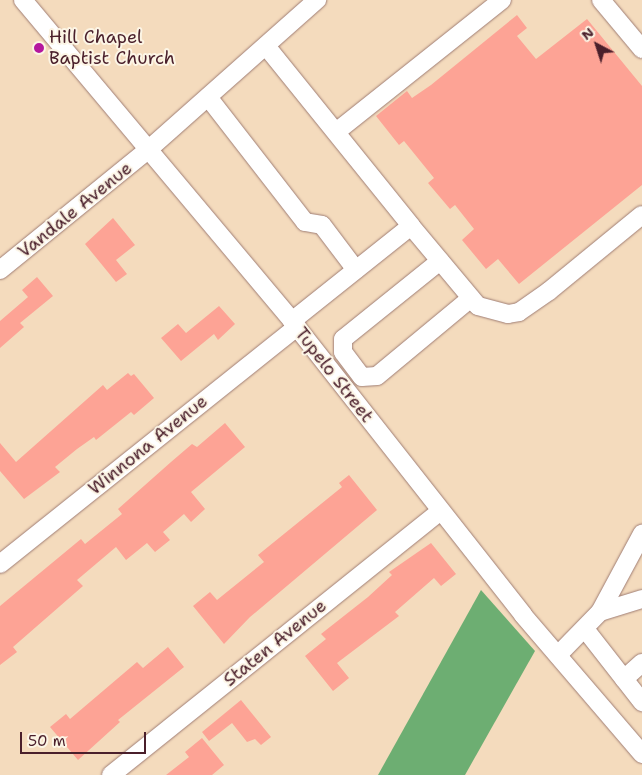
<!DOCTYPE html>
<style>
body{margin:0}
#map{position:relative;width:642px;height:775px;overflow:hidden;background:#f4dbbd;font-family:"Shantell Sans",sans-serif}
div>[style]{position:absolute}
.forest>*{inset:0;background:#6dae72}
.building>*{inset:0;background:#fda395}
.roads{filter:drop-shadow(0 0 1px #9f7d74) drop-shadow(0 0 1px #9f7d74)}
.minor>*{height:18px;margin:-9px;padding:0 9px;transform-origin:9px;border-radius:9px;background:#fff}
.dots>*{width:14px;height:14px;translate:-50% -50%;box-sizing:border-box;border:2px solid #fcf5e5;border-radius:50%}
span{translate:-50% -50%;white-space:nowrap;text-align:center;line-height:1.15;-webkit-text-stroke:4px #fcf5e5;paint-order:stroke}
.poi-label{font-size:18px;color:#4a1f2b}
.left{translate:0 -50%;text-align:left}
.street-label{font-size:18px;color:#4a1f2b}
.north{position:absolute;left:572px;top:20px;width:50px;height:50px;-webkit-text-stroke:4px #fcf5e5;paint-order:stroke;rotate:320deg;font-size:14px;font-weight:700;line-height:20px;text-align:center;color:#4a1f2b}
.north::after{content:'';display:block;margin:auto;width:18px;height:22px;background:#4a1f2b;clip-path:polygon(50% 0,100% 100%,50% 72%,0 100%)}
.scale{position:absolute;left:20px;top:732px;width:126px;height:22px;box-sizing:border-box;border:2px solid #4a1f2b;border-top:0;padding-left:6px;font-size:15px;line-height:18px;white-space:nowrap;color:#4a1f2b;-webkit-text-stroke:4px #fcf5e5;paint-order:stroke}
</style>
<div id="map">
<div class="forest">
<i style="clip-path:polygon(481px 590px,535px 651px,465px 775px,378px 775px)"></i>
</div>
<div class="building">
<i style="clip-path:polygon(517px 15px,527px 28px,517px 36px,536px 59px,587px 19px,642px 86px,642px 185px,519px 284px,498px 259px,486px 269px,462px 240px,474px 229px,455px 205px,450px 209px,428px 183px,434px 178px,404px 141px,399px 145px,376px 116px,407px 91px,412px 98px,431px 85px)"></i>
<i style="clip-path:polygon(113px 218px,135px 245px,116px 260px,127px 274px,116px 282px,85px 244px)"></i>
<i style="clip-path:polygon(37px 277px,53px 296px,20px 323px,24px 327px,0 348px,0 321px,28px 297px,22px 290px)"></i>
<i style="clip-path:polygon(219px 306px,235px 324px,218px 340px,214px 334px,181px 361px,161px 338px,178px 324px,186px 333px)"></i>
<i style="clip-path:polygon(128px 373px,131px 376px,134px 374px,154px 398px,134px 415px,131px 412px,96px 440px,94px 437px,77px 449px,55px 467px,60px 472px,24px 499px,0 471px,0 443px,16px 462px,103px 385px,107px 390px)"></i>
<i style="clip-path:polygon(225px 423px,245px 447px,191px 492px,205px 509px,191px 522px,184px 514px,163px 532px,170px 540px,155px 552px,147px 543px,126px 560px,116px 547px,77px 580px,83px 586px,13px 647px,17px 652px,0 665px,0 606px,81px 539px,85px 544px,122px 514px,118px 509px,171px 462px,192px 444px,197px 447px)"></i>
<i style="clip-path:polygon(349px 475px,377px 510px,250px 617px,224px 644px,193px 606px,210px 592px,217px 600px,264px 562px,258px 555px,342px 487px,339px 483px)"></i>
<i style="clip-path:polygon(431px 543px,456px 574px,441px 586px,434px 578px,395px 612px,399px 616px,337px 663px,349px 678px,333px 691px,305px 656px,326px 639px,321px 634px,368px 597px,392px 575px,389px 572px)"></i>
<i style="clip-path:polygon(168px 647px,184px 667px,118px 720px,120px 722px,78px 760px,50px 727px,66px 714px,70px 719px,137px 662px,143px 668px)"></i>
<i style="clip-path:polygon(241px 700px,271px 737px,261px 745px,255px 739px,247px 742px,232px 723px,209px 741px,202px 732px)"></i>
<i style="clip-path:polygon(202px 738px,224px 765px,212px 775px,166px 775px,189px 757px,185px 752px)"></i>
</div>
<div class="roads">
<div class="minor">
<i style="left:23px;top:0;width:419px;rotate:50deg"></i>
<i style="left:292px;top:321px;width:374px;rotate:51.8deg"></i>
<i style="left:523px;top:615px;width:183px;rotate:49.4deg"></i>
<i style="left:601px;top:0;width:64px;rotate:50.1deg"></i>
<i style="left:266px;top:46px;width:231px;rotate:51.1deg"></i>
<i style="left:411px;top:226px;width:152px;rotate:141.4deg"></i>
<i style="left:208px;top:97px;width:158px;rotate:52.2deg"></i>
<i style="left:305px;top:222px;width:17px;rotate:10deg"></i>
<i style="left:322px;top:225px;width:56px;rotate:52.9deg"></i>
<i style="left:336px;top:132px;width:212px;rotate:-38.5deg"></i>
<i style="left:411px;top:226px;width:104px;rotate:50.1deg"></i>
<i style="left:478px;top:306px;width:31px;rotate:15deg"></i>
<i style="left:508px;top:314px;width:11px;rotate:-10deg"></i>
<i style="left:519px;top:312px;width:37px;rotate:-35deg"></i>
<i style="left:549px;top:291px;width:120px;rotate:-39.3deg"></i>
<i style="left:440px;top:261px;width:124px;rotate:141.2deg"></i>
<i style="left:343px;top:339px;width:13px;rotate:90deg"></i>
<i style="left:343px;top:352px;width:31px;rotate:53deg"></i>
<i style="left:362px;top:377px;width:15px;rotate:-4deg"></i>
<i style="left:377px;top:376px;width:122px;rotate:-39.7deg"></i>
<i style="left:0;top:270px;width:192px;rotate:-39.1deg"></i>
<i style="left:149px;top:149px;width:225px;rotate:-41.6deg"></i>
<i style="left:0;top:564px;width:380px;rotate:-38.6deg"></i>
<i style="left:600px;top:612px;width:44px;rotate:-17.2deg"></i>
<i style="left:585px;top:629px;width:93px;rotate:52deg"></i>
<i style="left:558px;top:655px;width:60px;rotate:-45.7deg"></i>
<i style="left:600px;top:612px;width:89px;rotate:-61.7deg"></i>
<i style="left:624px;top:679px;width:24px;rotate:-42deg"></i>
<i style="left:111px;top:775px;width:422px;rotate:-38.7deg"></i>
</div>
</div>
<div class="dots">
<i style="left:39px;top:48px;background:#b5179e"></i>
</div>
<div class="poi-label">
<span class="left" style="left:49px;top:48px">Hill Chapel<br>Baptist Church</span>
</div>
<div class="street-label">
<span style="left:75px;top:210px;rotate:-39deg">Vandale Avenue</span>
<span style="left:334px;top:375px;rotate:52deg">Tupelo Street</span>
<span style="left:148px;top:445px;rotate:-39deg">Winnona Avenue</span>
<span style="left:275px;top:643px;rotate:-39deg">Staten Avenue</span>
</div>
<div class="north">N</div>
<div class="scale">50 m</div>
</div>
